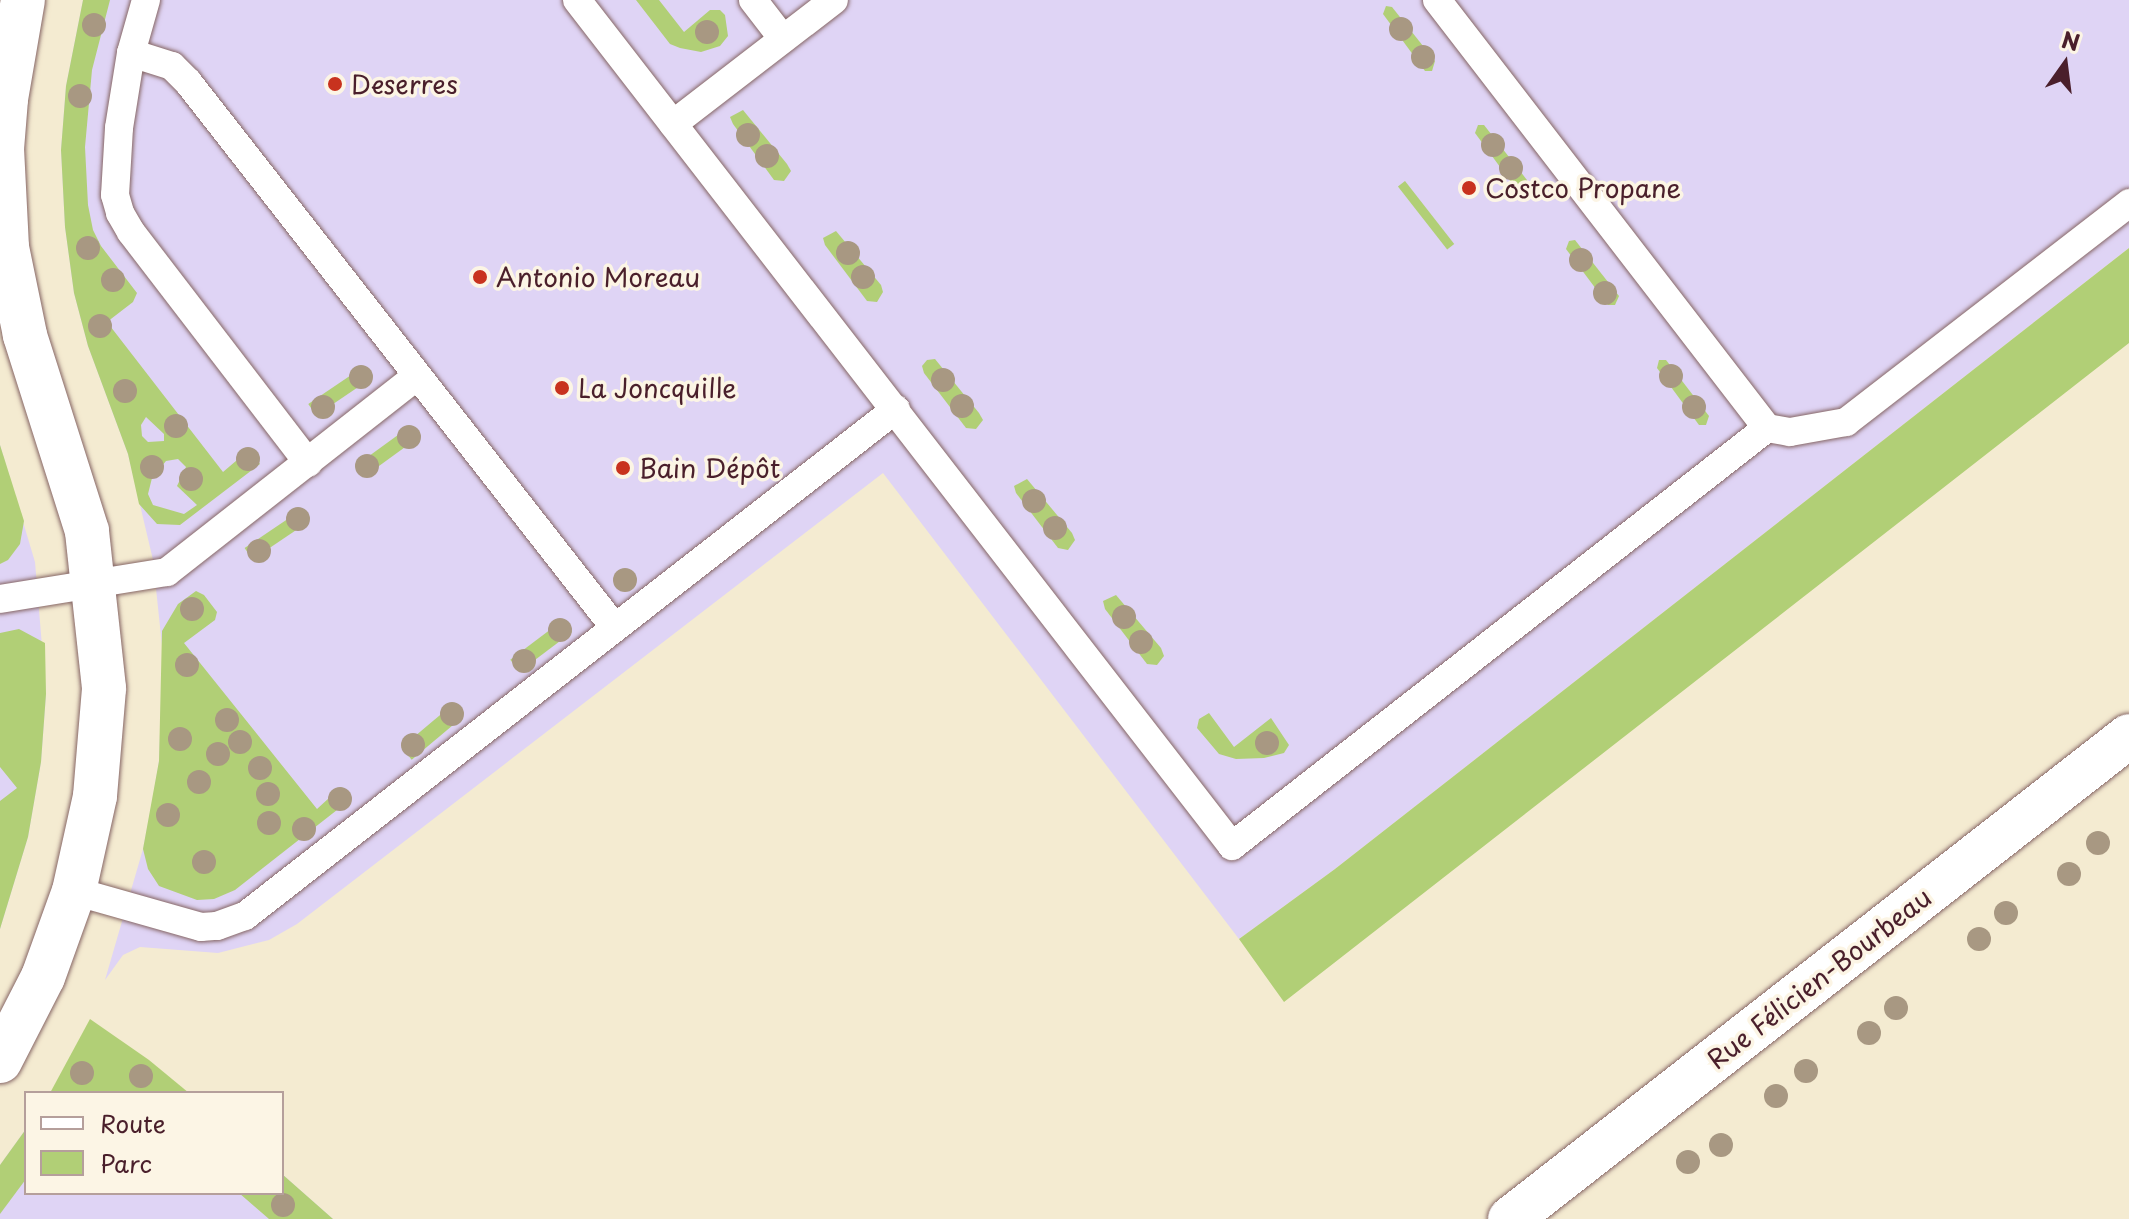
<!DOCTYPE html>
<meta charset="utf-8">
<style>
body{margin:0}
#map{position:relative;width:2129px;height:1219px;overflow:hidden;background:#f4ebd1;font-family:"Playpen Sans",sans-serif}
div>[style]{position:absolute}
.built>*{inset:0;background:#dfd4f5}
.green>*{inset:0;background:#b1cf76;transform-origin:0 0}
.roads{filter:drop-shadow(0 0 2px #866665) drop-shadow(0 0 2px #866665)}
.lane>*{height:28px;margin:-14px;padding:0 14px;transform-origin:14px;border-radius:14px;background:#fff}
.street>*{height:44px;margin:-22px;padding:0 22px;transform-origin:22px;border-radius:22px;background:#fff}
.secondary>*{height:44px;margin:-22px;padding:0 22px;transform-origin:22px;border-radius:22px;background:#fff}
.trees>*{width:24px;height:24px;margin:-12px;border-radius:50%;background:#a89882}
.dots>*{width:22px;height:22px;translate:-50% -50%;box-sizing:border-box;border:4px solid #fcf5e5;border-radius:50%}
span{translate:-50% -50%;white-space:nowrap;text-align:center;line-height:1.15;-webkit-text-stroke:7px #fcf5e5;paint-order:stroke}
.poi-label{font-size:26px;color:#4a1f2b}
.left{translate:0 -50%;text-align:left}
.street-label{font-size:26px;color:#4a1f2b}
.legend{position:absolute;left:24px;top:1091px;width:260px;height:104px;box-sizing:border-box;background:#fcf5e5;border:2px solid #b59f9b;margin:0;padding:10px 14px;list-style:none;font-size:24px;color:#4a1f2b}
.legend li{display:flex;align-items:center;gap:16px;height:40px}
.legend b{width:40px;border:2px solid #b59f9b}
.north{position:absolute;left:2025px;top:24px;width:80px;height:80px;-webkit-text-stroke:6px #fcf5e5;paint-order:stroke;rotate:14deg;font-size:22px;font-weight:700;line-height:32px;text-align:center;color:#4a1f2b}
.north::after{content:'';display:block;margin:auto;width:28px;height:36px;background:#4a1f2b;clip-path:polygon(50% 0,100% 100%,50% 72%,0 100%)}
</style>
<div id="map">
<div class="built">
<i style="clip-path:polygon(83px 0,2129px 0,2129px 248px,1335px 869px,1239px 939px,883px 473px,297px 924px,269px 940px,218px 953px,140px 947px,123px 955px,105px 980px,143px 849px,152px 802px,159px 761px,163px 655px,153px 560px,128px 454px,88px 346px,74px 293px,65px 227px,61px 150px,66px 86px)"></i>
<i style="clip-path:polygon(0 445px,35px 562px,46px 694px,41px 762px,28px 837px,0 929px)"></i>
<i style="clip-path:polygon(26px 1129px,26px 1193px,282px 1193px,282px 1174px,333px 1219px,0 1219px,0 1165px)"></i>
</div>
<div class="green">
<i style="clip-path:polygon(evenodd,83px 0,110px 0,92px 70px,85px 147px,88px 205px,93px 230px,101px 246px,137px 293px,133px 302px,107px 322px,223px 472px,250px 449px,260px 464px,180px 525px,157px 524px,139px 504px,128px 454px,88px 346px,74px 293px,65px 227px,61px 150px,66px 86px,83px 0,146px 417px,164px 434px,164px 441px,148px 442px,142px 436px,141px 425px,146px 417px,83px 0,178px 459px,186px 467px,177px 486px,197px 505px,184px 514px,153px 505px,148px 494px,152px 478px,166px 461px,178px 459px)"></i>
<i style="clip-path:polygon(636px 0,659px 0,684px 32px,710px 10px,720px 10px,725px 15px,728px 36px,720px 46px,701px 52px,680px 48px,670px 44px)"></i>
<i style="clip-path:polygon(1386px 6px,1392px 7px,1435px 61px,1432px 71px,1425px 71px,1383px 14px)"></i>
<i style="clip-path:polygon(743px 110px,787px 164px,791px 171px,784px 181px,774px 180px,733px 124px,730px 117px)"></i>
<i style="clip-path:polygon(1478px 125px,1484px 125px,1527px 180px,1524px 190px,1517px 190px,1475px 133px)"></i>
<i style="left:1405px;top:181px;width:80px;height:9px;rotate:52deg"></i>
<i style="clip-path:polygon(836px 231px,881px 285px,883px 292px,877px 302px,867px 301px,825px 245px,823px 238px)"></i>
<i style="clip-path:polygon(1575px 240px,1619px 296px,1615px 305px,1608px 305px,1566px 249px,1569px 241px)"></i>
<i style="clip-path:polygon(2129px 248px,2129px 343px,1284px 1002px,1239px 939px,1335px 869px)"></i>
<i style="clip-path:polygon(935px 359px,979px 413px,983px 420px,976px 429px,966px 428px,924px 373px,922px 366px,927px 360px)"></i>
<i style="clip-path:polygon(1659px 360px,1666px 360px,1709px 416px,1706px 425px,1699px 425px,1657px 368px)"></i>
<i style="left:363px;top:367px;width:14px;height:66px;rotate:56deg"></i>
<i style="left:409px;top:427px;width:14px;height:66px;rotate:54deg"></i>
<i style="clip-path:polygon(0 445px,24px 521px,20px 544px,8px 560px,0 564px)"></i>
<i style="clip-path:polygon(1027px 479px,1072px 533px,1075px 540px,1068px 550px,1058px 548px,1016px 493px,1014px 486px)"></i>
<i style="left:301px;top:510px;width:14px;height:68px;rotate:56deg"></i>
<i style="clip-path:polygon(196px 591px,204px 595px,217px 612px,215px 620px,184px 643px,317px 809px,341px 787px,351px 799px,235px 890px,214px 899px,197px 900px,159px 886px,148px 869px,143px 849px,159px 761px,162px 631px,178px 604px)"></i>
<i style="clip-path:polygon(1116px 595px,1161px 648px,1164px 656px,1157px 665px,1147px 664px,1105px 609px,1103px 601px)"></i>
<i style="left:563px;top:620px;width:15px;height:66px;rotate:53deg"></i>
<i style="clip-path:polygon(19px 629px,45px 643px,46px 694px,41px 762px,28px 837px,0 929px,0 801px,17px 788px,0 767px,0 633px)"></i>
<i style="left:452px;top:705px;width:16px;height:66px;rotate:50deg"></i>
<i style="clip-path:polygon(1209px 713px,1234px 747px,1271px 718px,1289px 745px,1284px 753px,1264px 758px,1236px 759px,1219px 754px,1197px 728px,1199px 719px)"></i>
<i style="clip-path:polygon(90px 1019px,149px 1060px,189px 1093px,50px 1093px)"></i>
<i style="clip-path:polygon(26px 1129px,26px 1179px,0 1214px,0 1165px)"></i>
<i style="clip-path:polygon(282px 1174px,333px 1219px,269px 1219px,239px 1193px,282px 1193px)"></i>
</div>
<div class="roads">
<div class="lane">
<i style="left:146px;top:0;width:55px;rotate:105.8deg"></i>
<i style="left:131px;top:53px;width:76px;rotate:99.1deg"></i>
<i style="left:119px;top:128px;width:67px;rotate:93.4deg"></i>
<i style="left:115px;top:195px;width:19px;rotate:74deg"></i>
<i style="left:120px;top:213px;width:22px;rotate:60deg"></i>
<i style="left:131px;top:232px;width:291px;rotate:52.5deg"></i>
<i style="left:577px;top:0;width:1070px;rotate:52.25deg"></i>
<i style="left:1232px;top:846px;width:679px;rotate:-38deg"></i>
<i style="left:753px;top:0;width:49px;rotate:52.4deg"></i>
<i style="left:1437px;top:0;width:540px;rotate:52.37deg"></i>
<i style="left:1767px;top:428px;width:23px;rotate:10deg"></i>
<i style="left:1790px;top:432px;width:57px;rotate:-10.1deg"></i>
<i style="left:1846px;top:422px;width:358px;rotate:-37.7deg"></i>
<i style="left:131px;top:53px;width:43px;rotate:17.6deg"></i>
<i style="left:172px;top:66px;width:23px;rotate:45deg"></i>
<i style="left:188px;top:82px;width:693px;rotate:51.97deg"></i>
<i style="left:673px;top:124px;width:203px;rotate:-37.6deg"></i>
<i style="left:0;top:599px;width:169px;rotate:-9.2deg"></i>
<i style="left:167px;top:572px;width:316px;rotate:-38.1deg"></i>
<i style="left:74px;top:891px;width:132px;rotate:15.8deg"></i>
<i style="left:201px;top:927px;width:16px;rotate:-4deg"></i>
<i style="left:217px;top:926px;width:30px;rotate:-20deg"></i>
<i style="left:245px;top:916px;width:825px;rotate:-37.91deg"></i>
</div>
<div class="street">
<i style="left:1510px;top:1219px;width:785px;rotate:-37.96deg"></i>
</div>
<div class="secondary">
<i style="left:0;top:1061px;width:94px;rotate:-62.9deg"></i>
<i style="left:43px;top:977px;width:91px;rotate:-70.2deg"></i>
<i style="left:74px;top:891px;width:97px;rotate:-77.5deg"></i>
<i style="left:95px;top:796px;width:108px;rotate:-85.2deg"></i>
<i style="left:104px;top:688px;width:158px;rotate:-96.2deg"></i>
<i style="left:87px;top:531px;width:206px;rotate:-107.6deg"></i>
<i style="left:25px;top:335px;width:90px;rotate:-101.6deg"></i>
<i style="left:7px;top:247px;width:98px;rotate:-92.9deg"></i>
<i style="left:2px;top:149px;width:50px;rotate:-85.4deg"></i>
<i style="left:6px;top:99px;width:100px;rotate:-80.3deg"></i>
</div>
</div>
<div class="trees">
<i style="left:94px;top:25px"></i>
<i style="left:1401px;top:29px"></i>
<i style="left:707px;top:32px"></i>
<i style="left:1423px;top:57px"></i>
<i style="left:80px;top:96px"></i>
<i style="left:748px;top:135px"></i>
<i style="left:1493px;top:145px"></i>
<i style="left:767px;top:156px"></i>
<i style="left:1511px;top:168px"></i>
<i style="left:88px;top:248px"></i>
<i style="left:848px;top:253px"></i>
<i style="left:1581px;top:260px"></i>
<i style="left:863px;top:277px"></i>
<i style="left:113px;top:280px"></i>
<i style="left:1605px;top:293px"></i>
<i style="left:100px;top:326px"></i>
<i style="left:1671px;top:376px"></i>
<i style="left:361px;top:377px"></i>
<i style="left:943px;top:380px"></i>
<i style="left:125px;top:391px"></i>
<i style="left:962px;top:406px"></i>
<i style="left:323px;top:407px"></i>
<i style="left:1694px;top:407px"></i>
<i style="left:176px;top:426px"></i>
<i style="left:409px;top:437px"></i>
<i style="left:248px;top:459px"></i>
<i style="left:367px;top:466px"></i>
<i style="left:152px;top:467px"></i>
<i style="left:191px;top:479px"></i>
<i style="left:1034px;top:501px"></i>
<i style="left:298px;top:519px"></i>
<i style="left:1055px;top:528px"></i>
<i style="left:259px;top:551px"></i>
<i style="left:625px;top:580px"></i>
<i style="left:192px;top:609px"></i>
<i style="left:1124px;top:617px"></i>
<i style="left:560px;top:630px"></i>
<i style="left:1141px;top:642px"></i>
<i style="left:524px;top:661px"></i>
<i style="left:187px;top:665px"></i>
<i style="left:452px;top:714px"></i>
<i style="left:227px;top:720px"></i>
<i style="left:180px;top:739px"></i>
<i style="left:240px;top:742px"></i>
<i style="left:1267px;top:743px"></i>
<i style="left:413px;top:745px"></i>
<i style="left:218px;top:754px"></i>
<i style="left:260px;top:768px"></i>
<i style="left:199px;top:782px"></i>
<i style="left:268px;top:794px"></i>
<i style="left:340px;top:799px"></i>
<i style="left:168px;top:815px"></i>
<i style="left:269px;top:823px"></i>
<i style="left:304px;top:829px"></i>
<i style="left:2098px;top:843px"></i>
<i style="left:204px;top:862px"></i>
<i style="left:2069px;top:874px"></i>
<i style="left:2006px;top:913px"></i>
<i style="left:1979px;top:939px"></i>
<i style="left:1896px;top:1008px"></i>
<i style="left:1869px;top:1033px"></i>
<i style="left:1806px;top:1071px"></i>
<i style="left:82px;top:1073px"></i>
<i style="left:141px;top:1076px"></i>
<i style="left:1776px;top:1096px"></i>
<i style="left:1721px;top:1145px"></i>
<i style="left:1688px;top:1162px"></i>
<i style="left:283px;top:1205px"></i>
</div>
<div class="dots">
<i style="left:335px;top:84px;background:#c8321e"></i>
<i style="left:1469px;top:188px;background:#c8321e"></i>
<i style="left:480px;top:277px;background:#c8321e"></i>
<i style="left:562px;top:388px;background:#c8321e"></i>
<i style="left:623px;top:468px;background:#c8321e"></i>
</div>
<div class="poi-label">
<span class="left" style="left:351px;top:84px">Deserres</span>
<span class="left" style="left:1485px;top:188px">Costco Propane</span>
<span class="left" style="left:496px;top:277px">Antonio Moreau</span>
<span class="left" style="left:578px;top:388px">La Joncquille</span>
<span class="left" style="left:639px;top:468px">Bain Dépôt</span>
</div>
<div class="street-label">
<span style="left:1819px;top:978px;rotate:-38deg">Rue Félicien-Bourbeau</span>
</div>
<ul class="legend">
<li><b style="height:10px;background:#fff"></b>Route</li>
<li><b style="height:22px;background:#b1cf76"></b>Parc</li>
</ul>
<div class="north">N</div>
</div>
